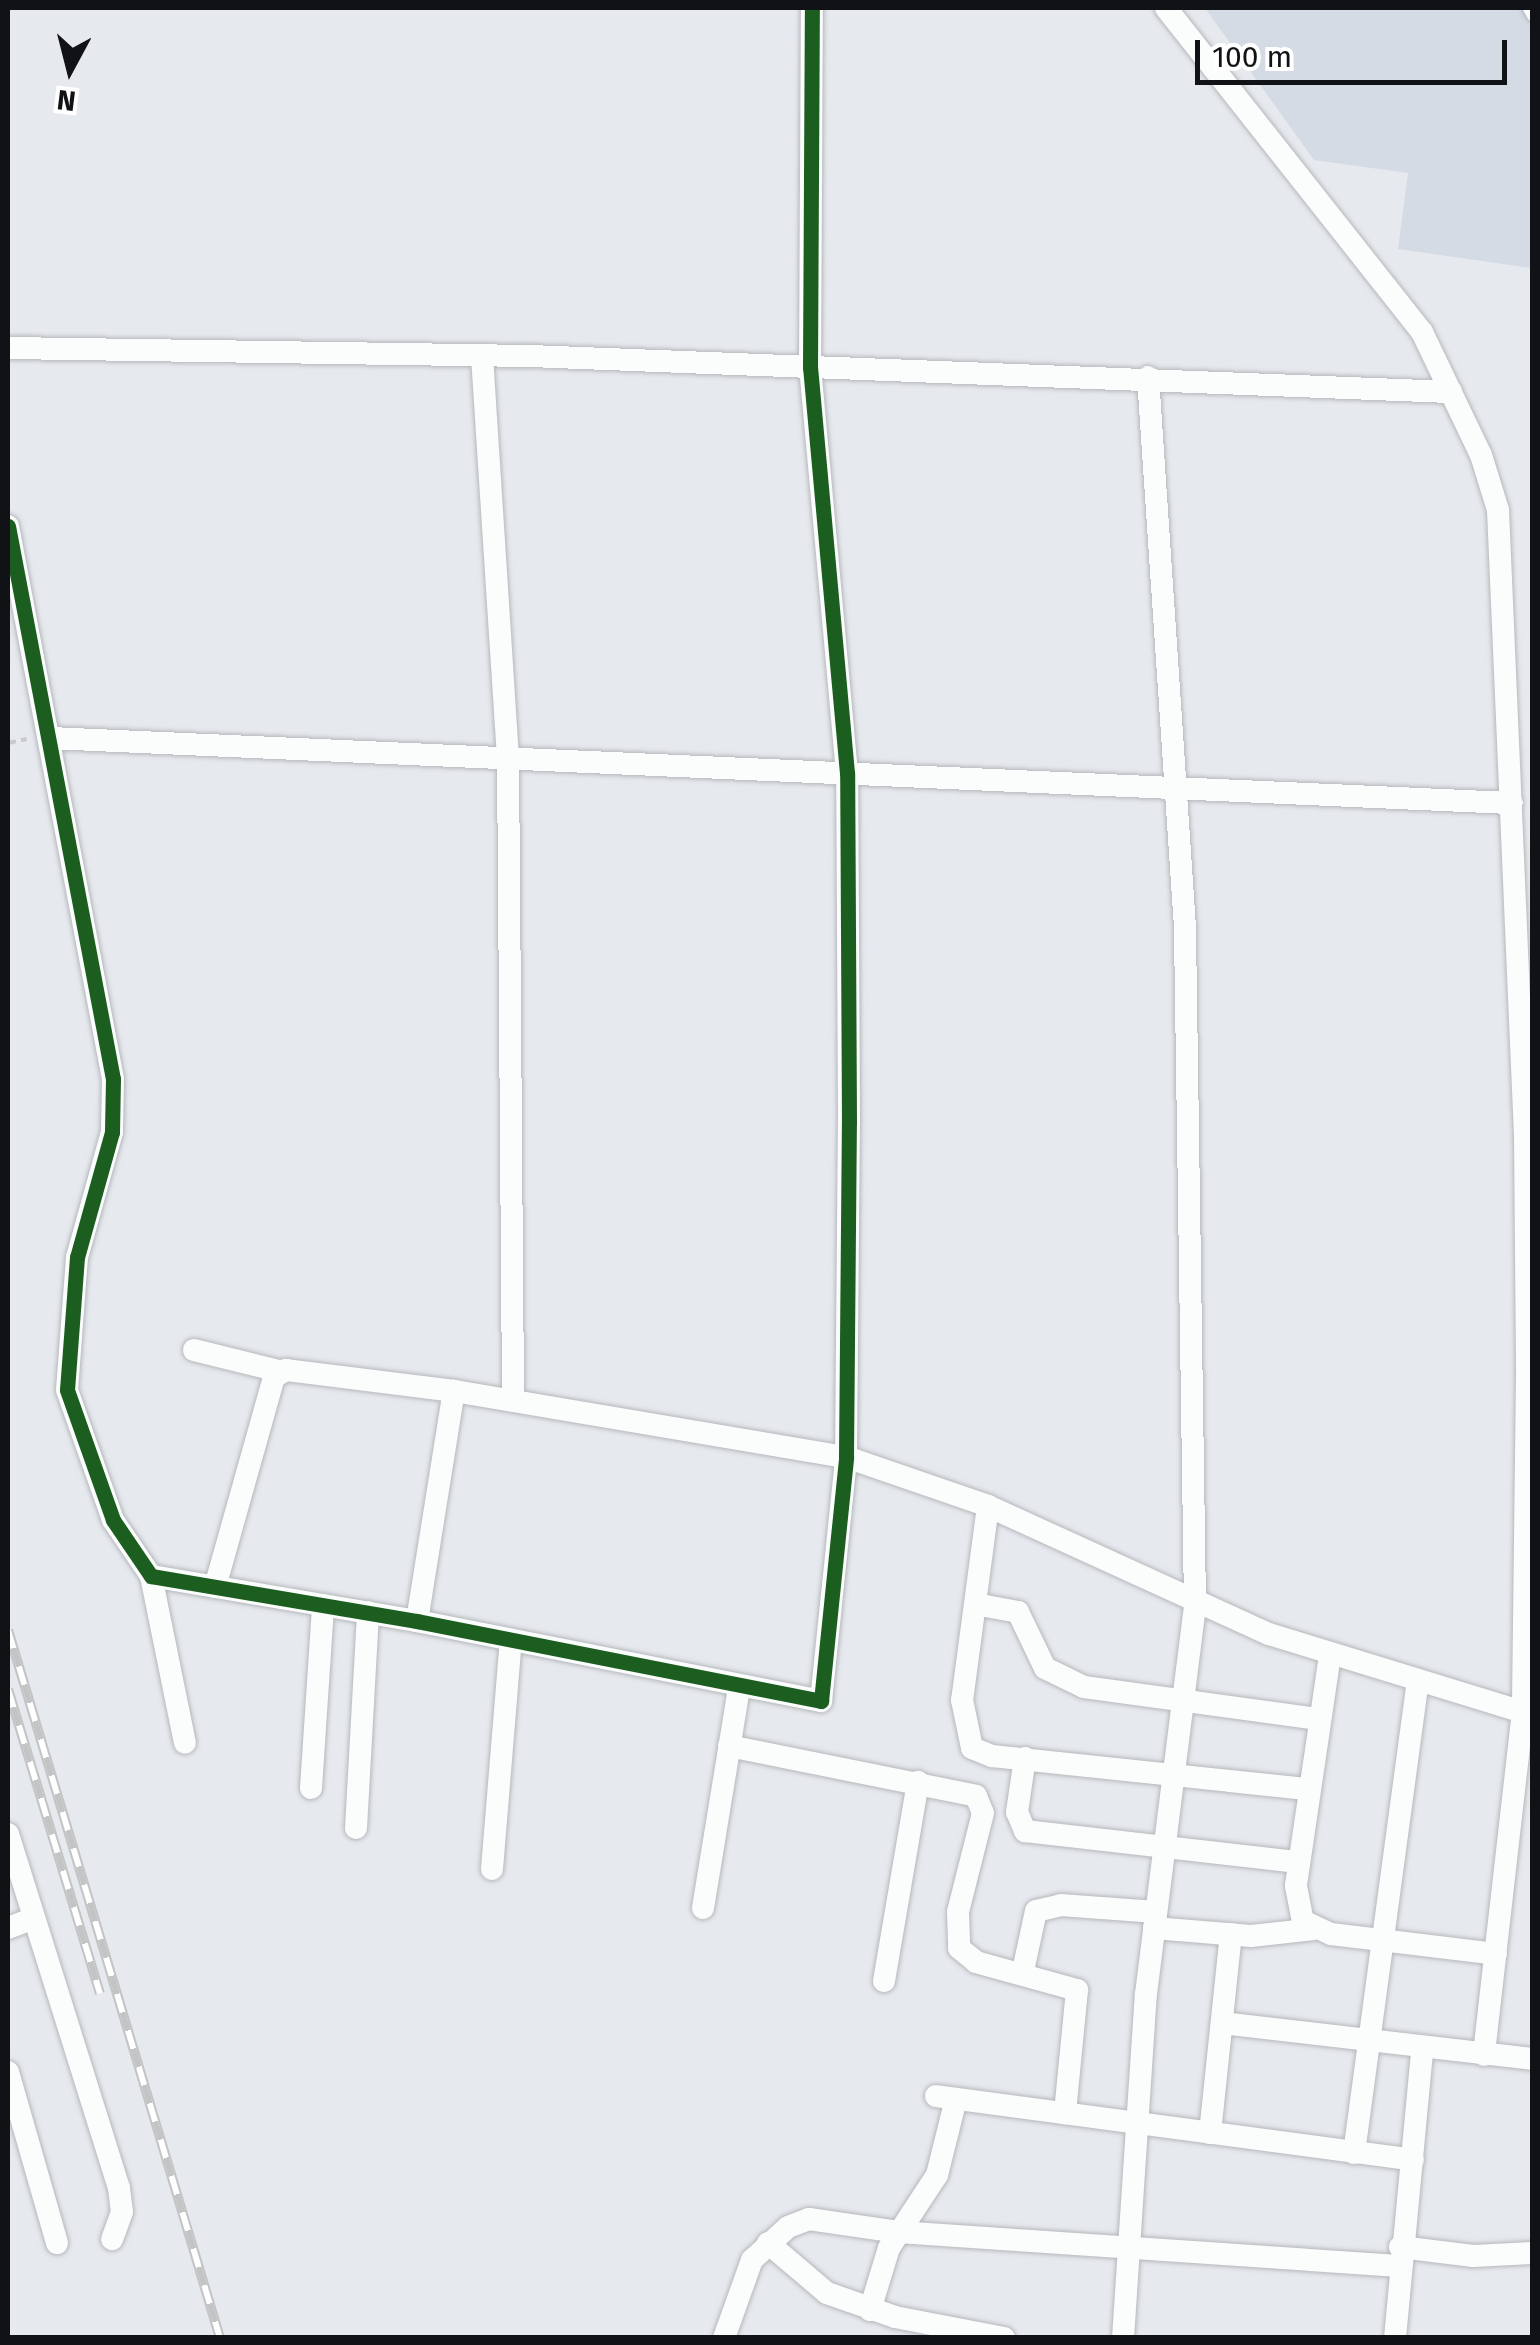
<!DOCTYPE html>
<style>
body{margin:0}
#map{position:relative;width:1540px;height:2345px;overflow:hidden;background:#e6e9ee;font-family:"Fira Sans",sans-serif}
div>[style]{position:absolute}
.built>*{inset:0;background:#d4dbe5}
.path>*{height:4px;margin-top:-2px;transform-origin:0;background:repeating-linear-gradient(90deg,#c8cacb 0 8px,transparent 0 13px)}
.roads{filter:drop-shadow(0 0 2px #b5b8bb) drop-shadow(0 0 2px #b5b8bb)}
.lane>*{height:11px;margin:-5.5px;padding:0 5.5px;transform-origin:5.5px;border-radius:5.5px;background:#fbfcfc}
.street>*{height:22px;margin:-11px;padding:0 11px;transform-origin:11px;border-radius:11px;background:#fbfcfc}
.rail>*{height:10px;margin-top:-5px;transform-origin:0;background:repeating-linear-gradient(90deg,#fff 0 19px,#c3c4c5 0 38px);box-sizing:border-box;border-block:2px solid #c3c4c5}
.cycleway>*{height:15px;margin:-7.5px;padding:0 7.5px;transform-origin:7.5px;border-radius:7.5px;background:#1b5e20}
span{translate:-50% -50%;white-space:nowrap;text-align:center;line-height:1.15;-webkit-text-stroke:10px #fff;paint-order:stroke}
.frame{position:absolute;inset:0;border:10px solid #101215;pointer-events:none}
.north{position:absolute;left:20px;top:20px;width:100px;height:100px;-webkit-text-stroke:8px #fff;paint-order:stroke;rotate:187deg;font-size:28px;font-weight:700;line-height:40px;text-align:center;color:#101215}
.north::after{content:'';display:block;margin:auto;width:35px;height:45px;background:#101215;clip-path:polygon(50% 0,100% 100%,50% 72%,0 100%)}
.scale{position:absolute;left:1195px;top:40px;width:312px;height:45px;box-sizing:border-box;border:5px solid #101215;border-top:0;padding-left:12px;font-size:30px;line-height:35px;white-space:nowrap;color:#101215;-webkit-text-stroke:8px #fff;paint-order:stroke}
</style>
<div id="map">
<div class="built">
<i style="clip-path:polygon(1205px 8px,1532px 8px,1532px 268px,1398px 249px,1408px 173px,1314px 160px)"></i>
</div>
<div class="path">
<i style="left:8px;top:743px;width:19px;rotate:-12deg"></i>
</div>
<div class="roads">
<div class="lane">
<i style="left:1528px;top:8px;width:8px;rotate:60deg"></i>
</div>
<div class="street">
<i style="left:1166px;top:8px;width:413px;rotate:51.7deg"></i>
<i style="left:1422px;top:332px;width:136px;rotate:64.4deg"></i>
<i style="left:1481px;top:455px;width:58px;rotate:72.8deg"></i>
<i style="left:1498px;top:510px;width:627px;rotate:87.53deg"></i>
<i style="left:1525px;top:1136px;width:239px;rotate:89.5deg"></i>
<i style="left:1527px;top:1375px;width:336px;rotate:90.7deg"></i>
<i style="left:1523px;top:1711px;width:346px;rotate:96.5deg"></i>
<i style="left:8px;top:348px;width:522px;rotate:0.88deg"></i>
<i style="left:530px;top:356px;width:922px;rotate:2.24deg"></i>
<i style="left:482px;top:356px;width:403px;rotate:86.3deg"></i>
<i style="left:508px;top:758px;width:643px;rotate:89.55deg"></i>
<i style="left:8px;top:526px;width:563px;rotate:79.25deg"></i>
<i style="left:113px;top:1079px;width:53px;rotate:91.1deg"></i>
<i style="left:112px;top:1132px;width:130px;rotate:105.6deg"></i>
<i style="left:77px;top:1257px;width:133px;rotate:94.3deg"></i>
<i style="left:67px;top:1390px;width:138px;rotate:70.5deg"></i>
<i style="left:113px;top:1520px;width:68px;rotate:55.8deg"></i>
<i style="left:151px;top:1576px;width:270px;rotate:9.6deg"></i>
<i style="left:417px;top:1621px;width:412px;rotate:11.2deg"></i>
<i style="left:821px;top:1701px;width:245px;rotate:-84.1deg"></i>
<i style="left:846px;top:1457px;width:335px;rotate:-89.5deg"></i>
<i style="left:849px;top:1122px;width:349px;rotate:-90.3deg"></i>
<i style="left:847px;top:773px;width:407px;rotate:-95.2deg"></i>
<i style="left:810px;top:368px;width:360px;rotate:-89.7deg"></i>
<i style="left:50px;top:738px;width:1463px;rotate:2.55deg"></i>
<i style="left:194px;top:1350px;width:88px;rotate:13.9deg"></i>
<i style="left:988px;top:1506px;width:196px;rotate:97.6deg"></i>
<i style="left:962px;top:1700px;width:49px;rotate:78.2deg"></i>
<i style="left:972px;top:1748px;width:22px;rotate:22deg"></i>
<i style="left:992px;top:1756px;width:316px;rotate:6deg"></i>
<i style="left:151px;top:1576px;width:170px;rotate:78.5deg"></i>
<i style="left:215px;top:1587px;width:218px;rotate:-74.3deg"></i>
<i style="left:274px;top:1377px;width:14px;rotate:-30deg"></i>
<i style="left:286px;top:1370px;width:169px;rotate:7.1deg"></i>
<i style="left:454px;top:1391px;width:398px;rotate:9.6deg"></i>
<i style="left:846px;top:1457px;width:150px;rotate:19deg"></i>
<i style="left:988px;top:1506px;width:309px;rotate:24.5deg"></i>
<i style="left:1269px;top:1634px;width:275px;rotate:17.1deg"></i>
<i style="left:975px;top:1604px;width:44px;rotate:10.5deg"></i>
<i style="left:1018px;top:1612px;width:62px;rotate:64.3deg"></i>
<i style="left:1045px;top:1668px;width:43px;rotate:26deg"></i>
<i style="left:1084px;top:1687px;width:237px;rotate:7.8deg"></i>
<i style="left:417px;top:1621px;width:233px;rotate:-80.9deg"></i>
<i style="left:1330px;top:1655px;width:233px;rotate:98.4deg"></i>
<i style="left:1296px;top:1886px;width:36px;rotate:79deg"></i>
<i style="left:1303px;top:1921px;width:31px;rotate:25deg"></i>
<i style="left:1331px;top:1934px;width:166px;rotate:6.9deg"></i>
<i style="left:729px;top:1746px;width:252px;rotate:11.4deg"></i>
<i style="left:976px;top:1796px;width:18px;rotate:68deg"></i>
<i style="left:983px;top:1813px;width:102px;rotate:104.2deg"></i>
<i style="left:958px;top:1912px;width:36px;rotate:88deg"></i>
<i style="left:959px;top:1948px;width:22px;rotate:39deg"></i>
<i style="left:976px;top:1962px;width:105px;rotate:15.5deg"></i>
<i style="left:1077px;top:1990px;width:124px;rotate:95.6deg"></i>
<i style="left:1025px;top:1758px;width:55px;rotate:98.4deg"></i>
<i style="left:1017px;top:1812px;width:21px;rotate:67deg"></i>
<i style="left:1025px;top:1831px;width:275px;rotate:6.5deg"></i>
<i style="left:311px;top:1788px;width:183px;rotate:-86.2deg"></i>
<i style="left:356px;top:1828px;width:216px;rotate:-86.8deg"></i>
<i style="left:8px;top:1834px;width:371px;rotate:72.6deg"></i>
<i style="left:119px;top:2188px;width:24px;rotate:83deg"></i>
<i style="left:122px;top:2212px;width:29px;rotate:110deg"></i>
<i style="left:492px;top:1869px;width:230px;rotate:-85.3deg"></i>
<i style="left:703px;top:1908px;width:224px;rotate:-80.7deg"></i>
<i style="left:8px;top:1928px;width:26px;rotate:-21deg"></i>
<i style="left:1154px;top:1928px;width:97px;rotate:4.7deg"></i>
<i style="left:1251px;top:1936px;width:63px;rotate:-6.3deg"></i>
<i style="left:1023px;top:1971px;width:61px;rotate:-77.8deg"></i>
<i style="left:1036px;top:1911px;width:26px;rotate:-13deg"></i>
<i style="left:1061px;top:1905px;width:95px;rotate:4.2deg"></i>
<i style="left:884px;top:1981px;width:202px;rotate:-80.3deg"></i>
<i style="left:1222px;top:2023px;width:312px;rotate:6.6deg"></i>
<i style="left:8px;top:2072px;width:178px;rotate:74deg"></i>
<i style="left:936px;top:2096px;width:481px;rotate:7.6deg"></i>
<i style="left:1210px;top:2133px;width:200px;rotate:-84deg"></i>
<i style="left:1354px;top:2153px;width:477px;rotate:-82.3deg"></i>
<i style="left:768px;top:2243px;width:77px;rotate:40.3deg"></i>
<i style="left:827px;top:2293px;width:72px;rotate:19.4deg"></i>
<i style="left:895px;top:2317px;width:111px;rotate:10.9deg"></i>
<i style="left:1400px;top:2247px;width:74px;rotate:7deg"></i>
<i style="left:1473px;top:2256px;width:59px;rotate:-2.9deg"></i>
<i style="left:870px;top:2310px;width:65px;rotate:-73deg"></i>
<i style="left:889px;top:2248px;width:87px;rotate:-56.7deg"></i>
<i style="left:937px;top:2175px;width:78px;rotate:-76deg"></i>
<i style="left:724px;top:2338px;width:83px;rotate:-70.3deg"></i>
<i style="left:752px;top:2260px;width:49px;rotate:-42.5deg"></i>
<i style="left:788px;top:2227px;width:22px;rotate:-21deg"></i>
<i style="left:809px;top:2219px;width:90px;rotate:8.3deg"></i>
<i style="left:898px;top:2232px;width:502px;rotate:3.88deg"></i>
<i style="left:1123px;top:2338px;width:345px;rotate:-86.2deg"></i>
<i style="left:1146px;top:1994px;width:392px;rotate:-82.8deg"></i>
<i style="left:1195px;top:1605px;width:678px;rotate:-90.85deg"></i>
<i style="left:1185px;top:927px;width:551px;rotate:-93.85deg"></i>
<i style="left:1395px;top:2338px;width:289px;rotate:-84.6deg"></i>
</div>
</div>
<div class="rail">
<i style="left:8px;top:1630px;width:739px;rotate:73.33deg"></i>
<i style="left:8px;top:1689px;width:318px;rotate:73.2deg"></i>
</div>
<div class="cycleway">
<i style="left:8px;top:526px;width:563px;rotate:79.25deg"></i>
<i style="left:113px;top:1079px;width:53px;rotate:91.1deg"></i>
<i style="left:112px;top:1132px;width:130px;rotate:105.6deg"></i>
<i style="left:77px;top:1257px;width:133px;rotate:94.3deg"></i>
<i style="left:67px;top:1390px;width:138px;rotate:70.5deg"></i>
<i style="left:113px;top:1520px;width:68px;rotate:55.8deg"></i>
<i style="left:151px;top:1576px;width:270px;rotate:9.6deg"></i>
<i style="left:417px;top:1621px;width:412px;rotate:11.2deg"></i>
<i style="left:821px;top:1701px;width:245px;rotate:-84.1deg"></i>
<i style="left:846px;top:1457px;width:335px;rotate:-89.5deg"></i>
<i style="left:849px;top:1122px;width:349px;rotate:-90.3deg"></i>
<i style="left:847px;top:773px;width:407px;rotate:-95.2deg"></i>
<i style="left:810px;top:368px;width:360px;rotate:-89.7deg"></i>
</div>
<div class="frame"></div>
<div class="north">N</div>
<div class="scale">100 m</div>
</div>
